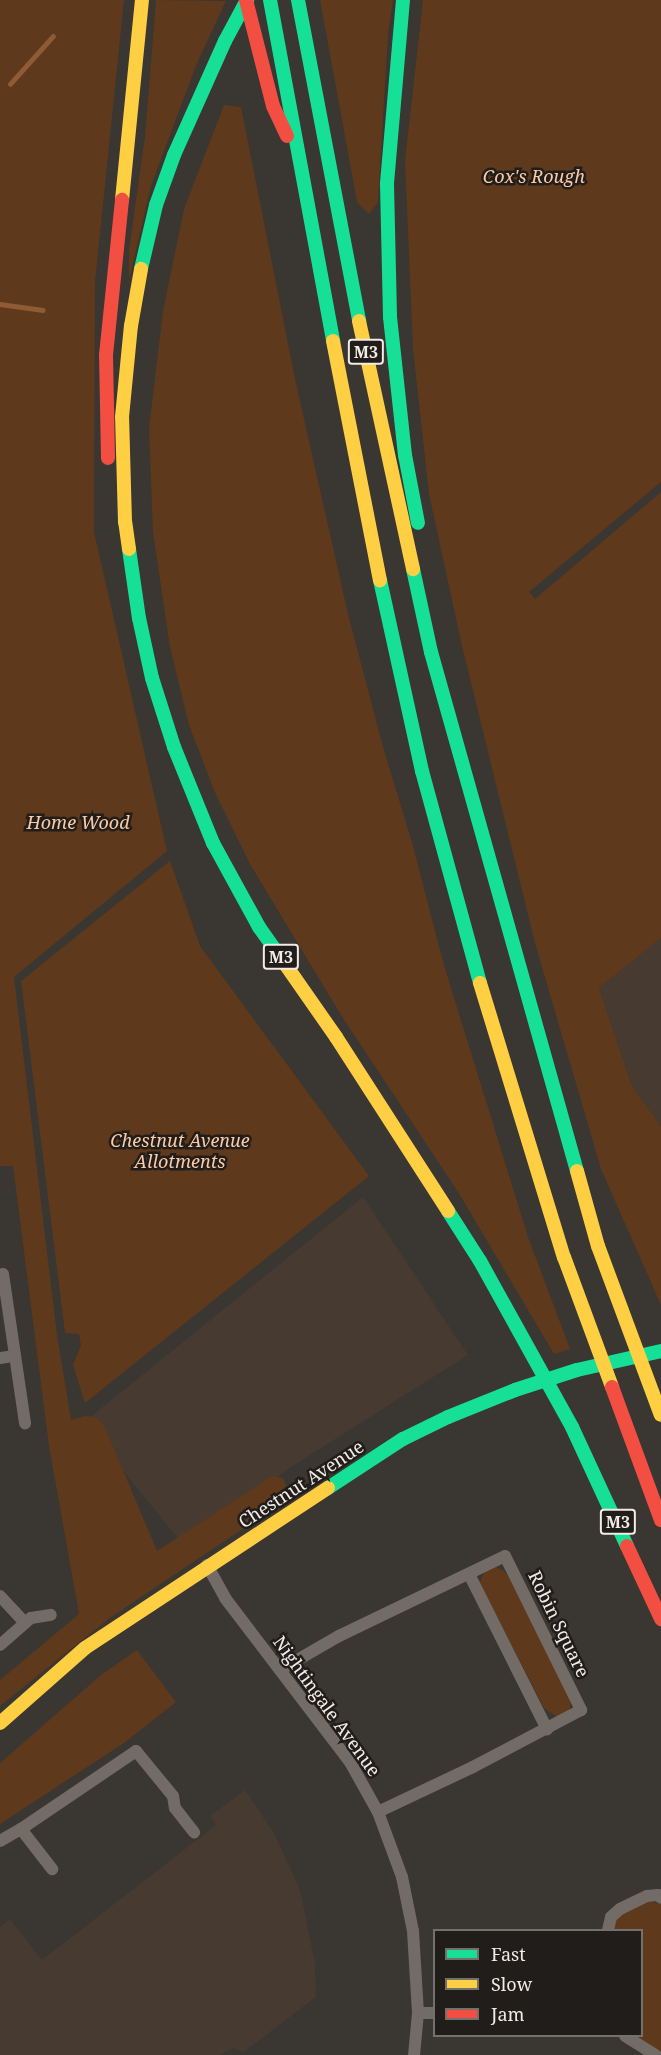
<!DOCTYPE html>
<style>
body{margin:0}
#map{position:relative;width:661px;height:2055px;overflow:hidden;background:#3a3632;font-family:"Noto Serif",serif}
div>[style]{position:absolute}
.built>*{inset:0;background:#473a31}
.green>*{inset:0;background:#5e391c}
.stream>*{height:4.5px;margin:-2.25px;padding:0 2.25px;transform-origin:2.25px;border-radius:2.25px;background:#8e5b35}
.street>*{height:12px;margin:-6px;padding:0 6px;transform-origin:6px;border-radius:6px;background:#736b65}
.fast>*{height:14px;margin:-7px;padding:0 7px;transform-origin:7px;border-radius:7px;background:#16e098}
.slow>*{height:14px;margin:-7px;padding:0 7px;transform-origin:7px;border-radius:7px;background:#ffcf43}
.jam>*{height:14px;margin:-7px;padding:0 7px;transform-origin:7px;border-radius:7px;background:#f24e42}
span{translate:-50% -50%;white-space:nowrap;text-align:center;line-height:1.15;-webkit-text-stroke:5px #211d1a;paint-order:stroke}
.shield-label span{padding:2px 4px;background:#211d1a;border:2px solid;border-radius:4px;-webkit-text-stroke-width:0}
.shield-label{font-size:16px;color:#f1ece8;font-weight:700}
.park-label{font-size:18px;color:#fbcaa7;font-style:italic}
.street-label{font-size:18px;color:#f1ece8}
.legend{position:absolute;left:433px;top:1929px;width:210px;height:108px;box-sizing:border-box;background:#211d1a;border:2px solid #74706c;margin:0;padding:8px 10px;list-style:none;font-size:18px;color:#f1ece8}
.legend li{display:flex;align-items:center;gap:12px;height:30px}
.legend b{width:30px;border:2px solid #74706c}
</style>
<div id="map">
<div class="built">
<i style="clip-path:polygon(661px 938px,661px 1126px,632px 1086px,599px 988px)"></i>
<i style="clip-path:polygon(363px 1197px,468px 1355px,291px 1467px,183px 1545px,84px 1422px)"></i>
<i style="clip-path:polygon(245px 1790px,275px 1835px,300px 1890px,315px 1963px,316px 1997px,244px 2052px,233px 2048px,220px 2055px,0 2055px,0 1927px,10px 1919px,42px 1960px,216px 1825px,210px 1816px)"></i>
</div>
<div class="green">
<i style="clip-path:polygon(0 0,124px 0,95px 282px,94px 532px,167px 851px,14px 977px,57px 1335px,71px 1420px,85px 1416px,96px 1418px,104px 1425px,157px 1551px,272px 1476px,283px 1478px,286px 1485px,272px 1509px,107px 1620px,0 1706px,0 1680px,79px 1614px,49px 1446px,13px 1166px,0 1166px)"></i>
<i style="clip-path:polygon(156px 0,226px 1px,197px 63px,151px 186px,129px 281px,129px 250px,145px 136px)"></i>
<i style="clip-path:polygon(320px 0,393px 0,388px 34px,378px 202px,369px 214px,357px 202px)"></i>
<i style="clip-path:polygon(423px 0,661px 0,661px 482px,529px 592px,535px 599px,661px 492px,661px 938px,599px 988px,632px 1086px,661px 1126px,661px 1305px,601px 1169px,535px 943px,462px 646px,429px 494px,413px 349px,405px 161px)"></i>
<i style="clip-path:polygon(224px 105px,241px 107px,295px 379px,348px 614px,383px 747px,413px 846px,443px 962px,528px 1237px,570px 1349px,554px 1354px,460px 1195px,341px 1015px,250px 864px,216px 795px,189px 725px,170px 647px,153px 532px,149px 428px,163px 311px,184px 209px)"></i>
<i style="clip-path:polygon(170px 861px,200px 946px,369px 1176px,85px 1403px,73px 1365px,81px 1345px,79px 1334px,65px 1333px,21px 981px)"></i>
<i style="clip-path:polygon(496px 1567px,504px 1571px,510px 1579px,571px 1700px,570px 1710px,557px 1717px,544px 1708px,482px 1587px,480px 1582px,484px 1572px)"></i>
<i style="clip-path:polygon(137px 1650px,176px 1702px,124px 1743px,0 1824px,0 1763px,101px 1675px)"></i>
<i style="clip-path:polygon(647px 1901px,661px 1904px,661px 2053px,636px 2036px,642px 2036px,642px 1930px,613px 1930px,618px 1916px)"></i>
</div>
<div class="stream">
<i style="left:10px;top:84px;width:64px;rotate:-48.1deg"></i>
<i style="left:0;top:304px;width:43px;rotate:7.9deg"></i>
</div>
<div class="street">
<i style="left:3px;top:1274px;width:151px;rotate:81.6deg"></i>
<i style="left:0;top:1358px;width:15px;rotate:-8deg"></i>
<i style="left:207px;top:1565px;width:38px;rotate:61deg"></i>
<i style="left:225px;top:1598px;width:206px;rotate:52.7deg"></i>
<i style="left:350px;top:1762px;width:57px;rotate:60.8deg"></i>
<i style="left:378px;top:1812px;width:69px;rotate:69.7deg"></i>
<i style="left:402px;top:1877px;width:55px;rotate:78.5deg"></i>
<i style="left:413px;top:1931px;width:82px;rotate:86.5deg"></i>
<i style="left:418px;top:2013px;width:42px;rotate:95.4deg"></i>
<i style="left:469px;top:1574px;width:174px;rotate:63.3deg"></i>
<i style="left:0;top:1596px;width:35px;rotate:47deg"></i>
<i style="left:0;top:1645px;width:41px;rotate:-41.1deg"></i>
<i style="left:31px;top:1618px;width:20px;rotate:-9deg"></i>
<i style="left:280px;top:1670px;width:68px;rotate:-30deg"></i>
<i style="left:339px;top:1636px;width:184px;rotate:-25.7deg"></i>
<i style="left:505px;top:1556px;width:172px;rotate:63.7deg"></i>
<i style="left:581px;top:1710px;width:122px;rotate:152.2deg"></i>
<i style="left:473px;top:1767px;width:105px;rotate:154.7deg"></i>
<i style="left:21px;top:1829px;width:51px;rotate:52.2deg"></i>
<i style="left:0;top:1841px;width:24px;rotate:-30deg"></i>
<i style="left:21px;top:1829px;width:139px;rotate:-34.1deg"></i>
<i style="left:136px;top:1751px;width:58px;rotate:50.6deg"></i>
<i style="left:173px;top:1796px;width:12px;rotate:81deg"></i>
<i style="left:175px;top:1808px;width:31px;rotate:52deg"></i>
<i style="left:608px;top:1930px;width:13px;rotate:-77deg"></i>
<i style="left:611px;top:1917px;width:12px;rotate:-42deg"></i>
<i style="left:620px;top:1909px;width:30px;rotate:-26deg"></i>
<i style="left:647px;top:1896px;width:11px;rotate:-5deg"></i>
<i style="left:658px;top:1895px;width:4px;rotate:45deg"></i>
<i style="left:418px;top:2013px;width:16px"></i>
<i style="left:625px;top:2036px;width:36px;rotate:32deg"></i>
</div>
<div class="fast">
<i style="left:270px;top:0;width:347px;rotate:79.5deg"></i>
<i style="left:298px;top:0;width:327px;rotate:79.2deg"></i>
<i style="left:403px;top:0;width:185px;rotate:95deg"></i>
<i style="left:387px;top:184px;width:133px;rotate:88.7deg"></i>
<i style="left:390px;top:317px;width:139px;rotate:83.8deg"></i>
<i style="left:405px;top:455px;width:69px;rotate:79.2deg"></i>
<i style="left:141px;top:269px;width:66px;rotate:-76.8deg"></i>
<i style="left:156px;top:205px;width:53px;rotate:-70.2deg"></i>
<i style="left:174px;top:155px;width:125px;rotate:-65.9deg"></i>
<i style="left:225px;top:41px;width:47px;rotate:-61.8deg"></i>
<i style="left:129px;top:549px;width:70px;rotate:81.8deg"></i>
<i style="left:139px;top:618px;width:61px;rotate:77.8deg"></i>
<i style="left:152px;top:678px;width:72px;rotate:72.3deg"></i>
<i style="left:174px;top:747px;width:104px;rotate:67.9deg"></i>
<i style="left:213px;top:843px;width:96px;rotate:61.3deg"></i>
<i style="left:259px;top:927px;width:42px;rotate:54.8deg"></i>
<i style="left:413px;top:569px;width:85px;rotate:77.8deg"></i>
<i style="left:431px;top:652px;width:539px;rotate:74.29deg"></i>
<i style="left:380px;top:580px;width:196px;rotate:77.6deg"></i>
<i style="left:422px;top:771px;width:220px;rotate:74.7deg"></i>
<i style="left:448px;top:1211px;width:59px;rotate:57.4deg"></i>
<i style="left:480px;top:1261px;width:190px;rotate:61deg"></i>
<i style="left:572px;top:1427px;width:131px;rotate:65.2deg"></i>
<i style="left:328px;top:1488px;width:90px;rotate:-33.2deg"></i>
<i style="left:403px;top:1439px;width:50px;rotate:-26.1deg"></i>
<i style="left:448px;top:1417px;width:72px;rotate:-21.9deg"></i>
<i style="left:515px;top:1390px;width:65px;rotate:-17.9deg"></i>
<i style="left:577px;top:1370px;width:86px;rotate:-12.7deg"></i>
</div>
<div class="slow">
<i style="left:122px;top:200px;width:201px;rotate:-84.3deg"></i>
<i style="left:359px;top:321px;width:254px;rotate:77.7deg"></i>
<i style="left:333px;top:341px;width:244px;rotate:78.9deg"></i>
<i style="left:129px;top:549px;width:27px;rotate:-98deg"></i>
<i style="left:125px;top:522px;width:105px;rotate:-91.6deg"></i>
<i style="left:122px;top:417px;width:91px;rotate:-84.4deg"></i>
<i style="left:131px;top:326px;width:58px;rotate:-80deg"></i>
<i style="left:283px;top:961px;width:93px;rotate:55.1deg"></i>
<i style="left:336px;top:1037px;width:207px;rotate:57.2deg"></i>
<i style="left:480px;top:983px;width:287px;rotate:73deg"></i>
<i style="left:564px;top:1257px;width:139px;rotate:69.7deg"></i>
<i style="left:577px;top:1171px;width:78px;rotate:74.4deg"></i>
<i style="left:598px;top:1246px;width:180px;rotate:69.6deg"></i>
<i style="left:0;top:1723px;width:113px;rotate:-41.4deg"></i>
<i style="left:85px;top:1648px;width:291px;rotate:-33.4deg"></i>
</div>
<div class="jam">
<i style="left:246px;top:0;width:109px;rotate:75.7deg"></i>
<i style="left:273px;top:106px;width:33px;rotate:65deg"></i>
<i style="left:108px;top:458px;width:103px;rotate:-91.1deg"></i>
<i style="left:106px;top:355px;width:156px;rotate:-84.1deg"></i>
<i style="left:612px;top:1387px;width:142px;rotate:69.8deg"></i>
<i style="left:627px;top:1546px;width:81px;rotate:65deg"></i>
</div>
<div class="shield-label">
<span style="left:366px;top:352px">M3</span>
<span style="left:281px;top:957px">M3</span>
<span style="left:618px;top:1522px">M3</span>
</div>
<div class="park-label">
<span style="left:534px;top:176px">Cox's Rough</span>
<span style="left:78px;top:822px">Home Wood</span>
<span style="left:180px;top:1151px">Chestnut Avenue<br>Allotments</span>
</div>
<div class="street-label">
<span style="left:301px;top:1484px;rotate:-33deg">Chestnut Avenue</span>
<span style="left:559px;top:1624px;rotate:64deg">Robin Square</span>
<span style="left:327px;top:1706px;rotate:54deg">Nightingale Avenue</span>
</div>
<ul class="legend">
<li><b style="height:8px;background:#16e098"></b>Fast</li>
<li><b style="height:8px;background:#ffcf43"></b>Slow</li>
<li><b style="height:8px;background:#f24e42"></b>Jam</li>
</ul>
</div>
